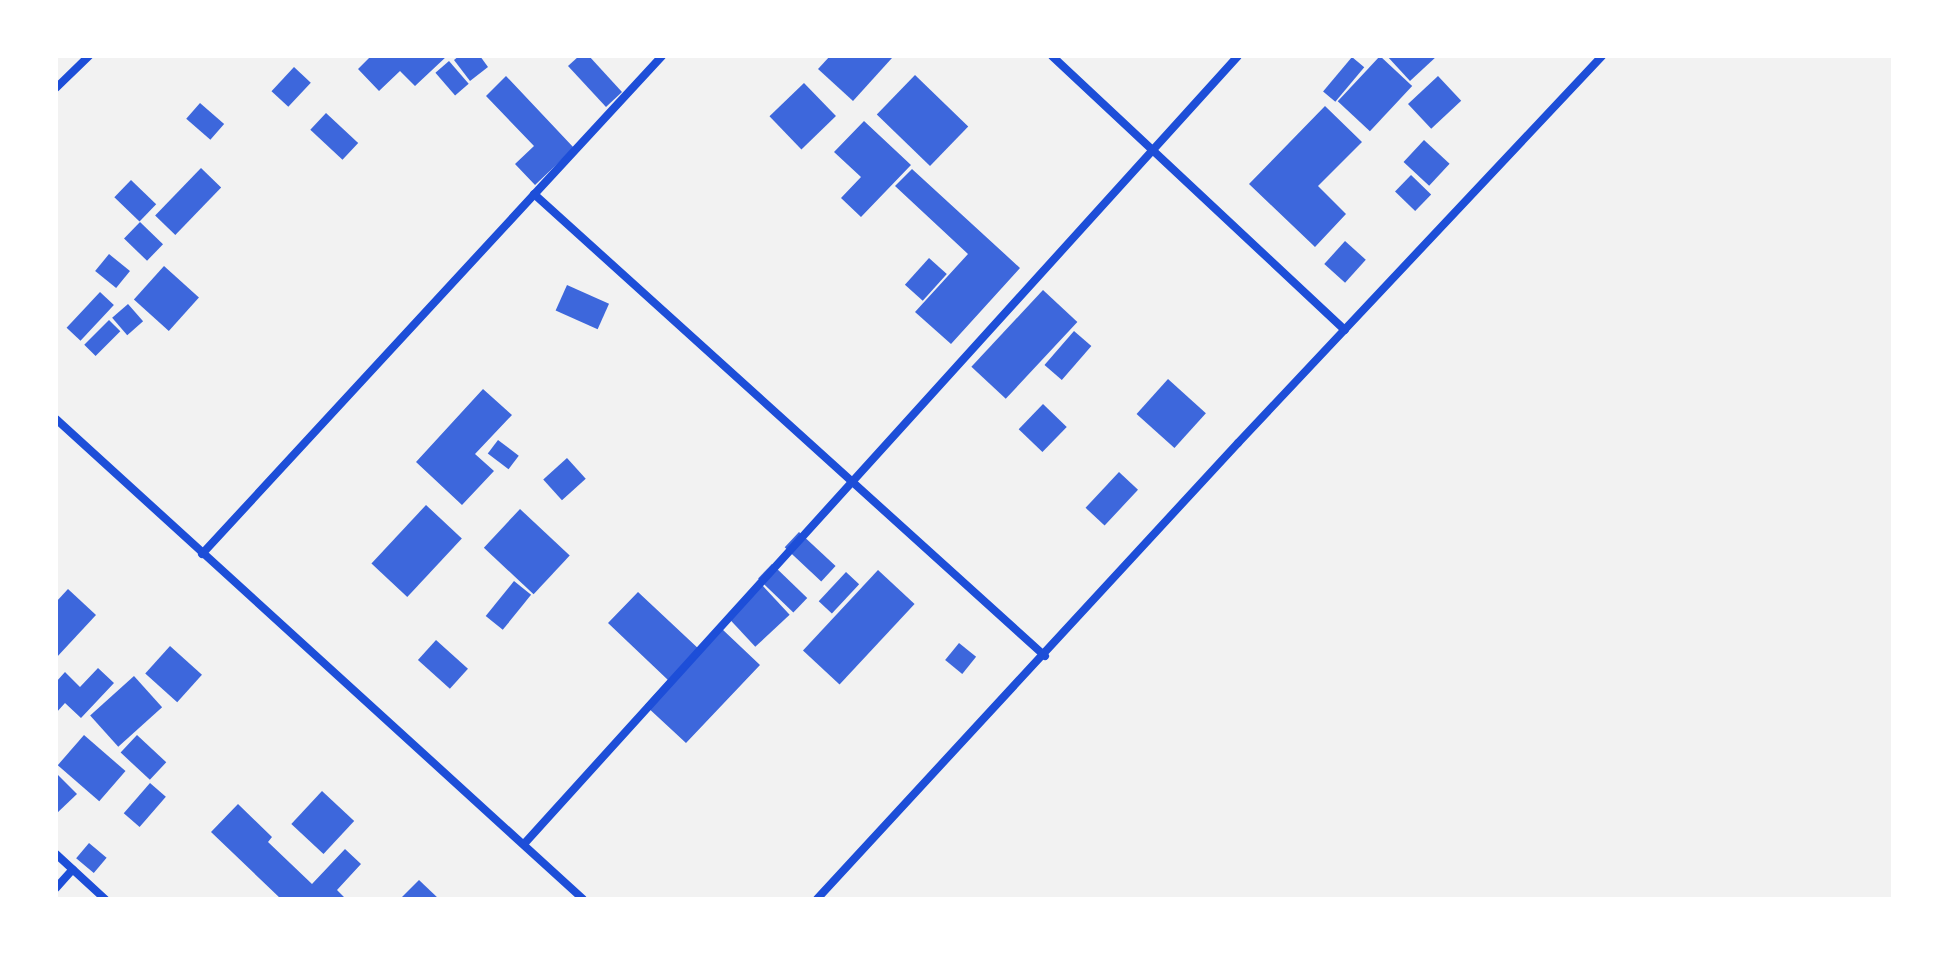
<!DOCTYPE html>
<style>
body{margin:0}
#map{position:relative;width:1949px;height:955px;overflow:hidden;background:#f2f2f2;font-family:"Public Sans",sans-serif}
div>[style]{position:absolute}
.building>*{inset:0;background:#3d67dc;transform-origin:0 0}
.minor>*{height:8px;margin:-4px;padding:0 4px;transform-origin:4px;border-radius:4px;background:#1d4ed8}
span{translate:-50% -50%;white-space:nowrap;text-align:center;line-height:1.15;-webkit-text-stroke:6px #fff;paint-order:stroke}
.frame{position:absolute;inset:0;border:58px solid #fff;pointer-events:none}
</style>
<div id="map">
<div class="building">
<i style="clip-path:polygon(371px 56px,447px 56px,415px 86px,400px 71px,379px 91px,358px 69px)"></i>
<i style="clip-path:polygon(459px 56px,480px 56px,488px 67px,470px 81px,454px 60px)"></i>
<i style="clip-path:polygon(579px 56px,589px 56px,622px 92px,606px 107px,568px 66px)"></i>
<i style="clip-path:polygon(830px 56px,890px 56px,892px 58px,853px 101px,818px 69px)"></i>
<i style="left:1380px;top:56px;width:44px;height:62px;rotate:43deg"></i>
<i style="clip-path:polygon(1387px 56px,1437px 56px,1410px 81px)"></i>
<i style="left:1352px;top:57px;width:16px;height:45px;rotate:40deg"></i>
<i style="left:449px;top:61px;width:30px;height:18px;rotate:49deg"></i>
<i style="left:294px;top:67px;width:23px;height:33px;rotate:43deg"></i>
<i style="left:915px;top:75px;width:74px;height:55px;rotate:44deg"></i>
<i style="clip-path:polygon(506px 76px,574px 148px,535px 185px,515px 164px,534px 146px,486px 96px)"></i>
<i style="left:1438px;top:76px;width:34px;height:41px;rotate:47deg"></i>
<i style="left:804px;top:83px;width:46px;height:48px;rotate:46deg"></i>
<i style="left:200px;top:103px;width:32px;height:21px;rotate:41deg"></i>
<i style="clip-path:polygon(1325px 106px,1362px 142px,1318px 186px,1346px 214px,1315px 247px,1249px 184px)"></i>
<i style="left:326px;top:113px;width:44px;height:23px;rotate:43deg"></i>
<i style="clip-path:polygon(864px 121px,911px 165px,861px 217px,841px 198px,861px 177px,834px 152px)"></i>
<i style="left:1424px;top:140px;width:35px;height:30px;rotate:43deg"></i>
<i style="left:201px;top:168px;width:28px;height:66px;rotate:44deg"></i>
<i style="clip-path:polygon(912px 169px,1020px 268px,951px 344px,915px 312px,968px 254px,895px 186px)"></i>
<i style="left:1411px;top:175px;width:28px;height:23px;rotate:44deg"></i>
<i style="left:131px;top:180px;width:35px;height:24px;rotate:44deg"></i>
<i style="left:140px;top:222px;width:32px;height:23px;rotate:44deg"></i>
<i style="left:1345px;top:241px;width:28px;height:31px;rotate:42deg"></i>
<i style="left:109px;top:254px;width:27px;height:22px;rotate:39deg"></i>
<i style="left:929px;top:258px;width:24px;height:36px;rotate:42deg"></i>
<i style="left:164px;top:266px;width:47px;height:45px;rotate:42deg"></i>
<i style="left:567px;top:285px;width:46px;height:28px;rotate:24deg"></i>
<i style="left:1043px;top:290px;width:47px;height:105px;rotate:43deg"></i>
<i style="left:100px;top:292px;width:19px;height:49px;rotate:43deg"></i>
<i style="left:128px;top:304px;width:23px;height:21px;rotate:49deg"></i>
<i style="left:109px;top:320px;width:16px;height:35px;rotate:45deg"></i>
<i style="left:1074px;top:331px;width:23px;height:45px;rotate:41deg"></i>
<i style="left:1168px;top:379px;width:51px;height:47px;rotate:42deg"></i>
<i style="clip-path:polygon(483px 389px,512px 415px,475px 454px,494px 471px,462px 505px,416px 462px)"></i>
<i style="left:1043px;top:404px;width:33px;height:35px;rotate:44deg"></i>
<i style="left:498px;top:440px;width:26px;height:17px;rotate:37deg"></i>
<i style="left:567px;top:458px;width:28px;height:32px;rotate:48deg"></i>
<i style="left:1119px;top:472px;width:26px;height:49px;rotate:43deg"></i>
<i style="left:426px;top:505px;width:49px;height:80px;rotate:43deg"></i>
<i style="left:520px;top:509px;width:68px;height:53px;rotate:43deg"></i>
<i style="left:799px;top:532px;width:50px;height:21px;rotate:43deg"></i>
<i style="left:772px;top:564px;width:49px;height:20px;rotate:44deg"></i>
<i style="left:878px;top:570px;width:50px;height:110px;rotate:43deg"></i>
<i style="left:846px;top:572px;width:18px;height:40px;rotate:43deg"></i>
<i style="left:514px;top:581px;width:22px;height:45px;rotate:39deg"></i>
<i style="left:761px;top:584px;width:42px;height:47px;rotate:47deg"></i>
<i style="clip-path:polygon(68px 589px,96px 615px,56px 658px,56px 602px)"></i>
<i style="clip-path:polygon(638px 592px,701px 651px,722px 629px,760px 665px,686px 743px,645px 705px,668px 680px,608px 623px)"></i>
<i style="left:436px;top:640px;width:43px;height:27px;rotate:42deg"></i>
<i style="left:959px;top:643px;width:22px;height:22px;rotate:39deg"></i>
<i style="left:170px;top:646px;width:43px;height:37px;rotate:42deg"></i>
<i style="clip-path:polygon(98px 668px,114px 683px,81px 718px,65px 703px,56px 713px,56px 682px,65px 672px,80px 687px)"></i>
<i style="left:134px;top:676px;width:42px;height:59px;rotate:48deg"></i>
<i style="left:84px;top:735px;width:55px;height:40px;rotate:41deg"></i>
<i style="left:137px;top:735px;width:40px;height:24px;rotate:43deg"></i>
<i style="clip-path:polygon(56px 773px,77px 794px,56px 814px)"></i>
<i style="left:150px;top:783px;width:21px;height:40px;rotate:41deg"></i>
<i style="left:322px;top:791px;width:44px;height:45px;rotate:43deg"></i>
<i style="clip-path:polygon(238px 804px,272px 837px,268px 842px,312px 884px,345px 849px,361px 864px,337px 890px,346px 899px,281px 899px,211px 832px)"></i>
<i style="left:89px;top:843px;width:23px;height:20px;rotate:40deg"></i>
<i style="clip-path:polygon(419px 880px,439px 899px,400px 899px)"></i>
</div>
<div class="minor">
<i style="left:1052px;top:56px;width:401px;rotate:43.1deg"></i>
<i style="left:56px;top:88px;width:46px;rotate:-44.1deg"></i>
<i style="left:534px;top:194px;width:689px;rotate:42.12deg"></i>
<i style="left:56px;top:419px;width:713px;rotate:42.33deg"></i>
<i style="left:202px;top:554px;width:678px;rotate:-47.27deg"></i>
<i style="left:524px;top:844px;width:1063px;rotate:-47.82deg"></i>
<i style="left:56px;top:854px;width:67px;rotate:42.6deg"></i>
<i style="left:56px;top:888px;width:25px;rotate:-48deg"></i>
<i style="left:817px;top:899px;width:621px;rotate:-47.29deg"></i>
<i style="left:1238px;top:443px;width:531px;rotate:-46.75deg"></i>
</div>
<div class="frame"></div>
</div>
